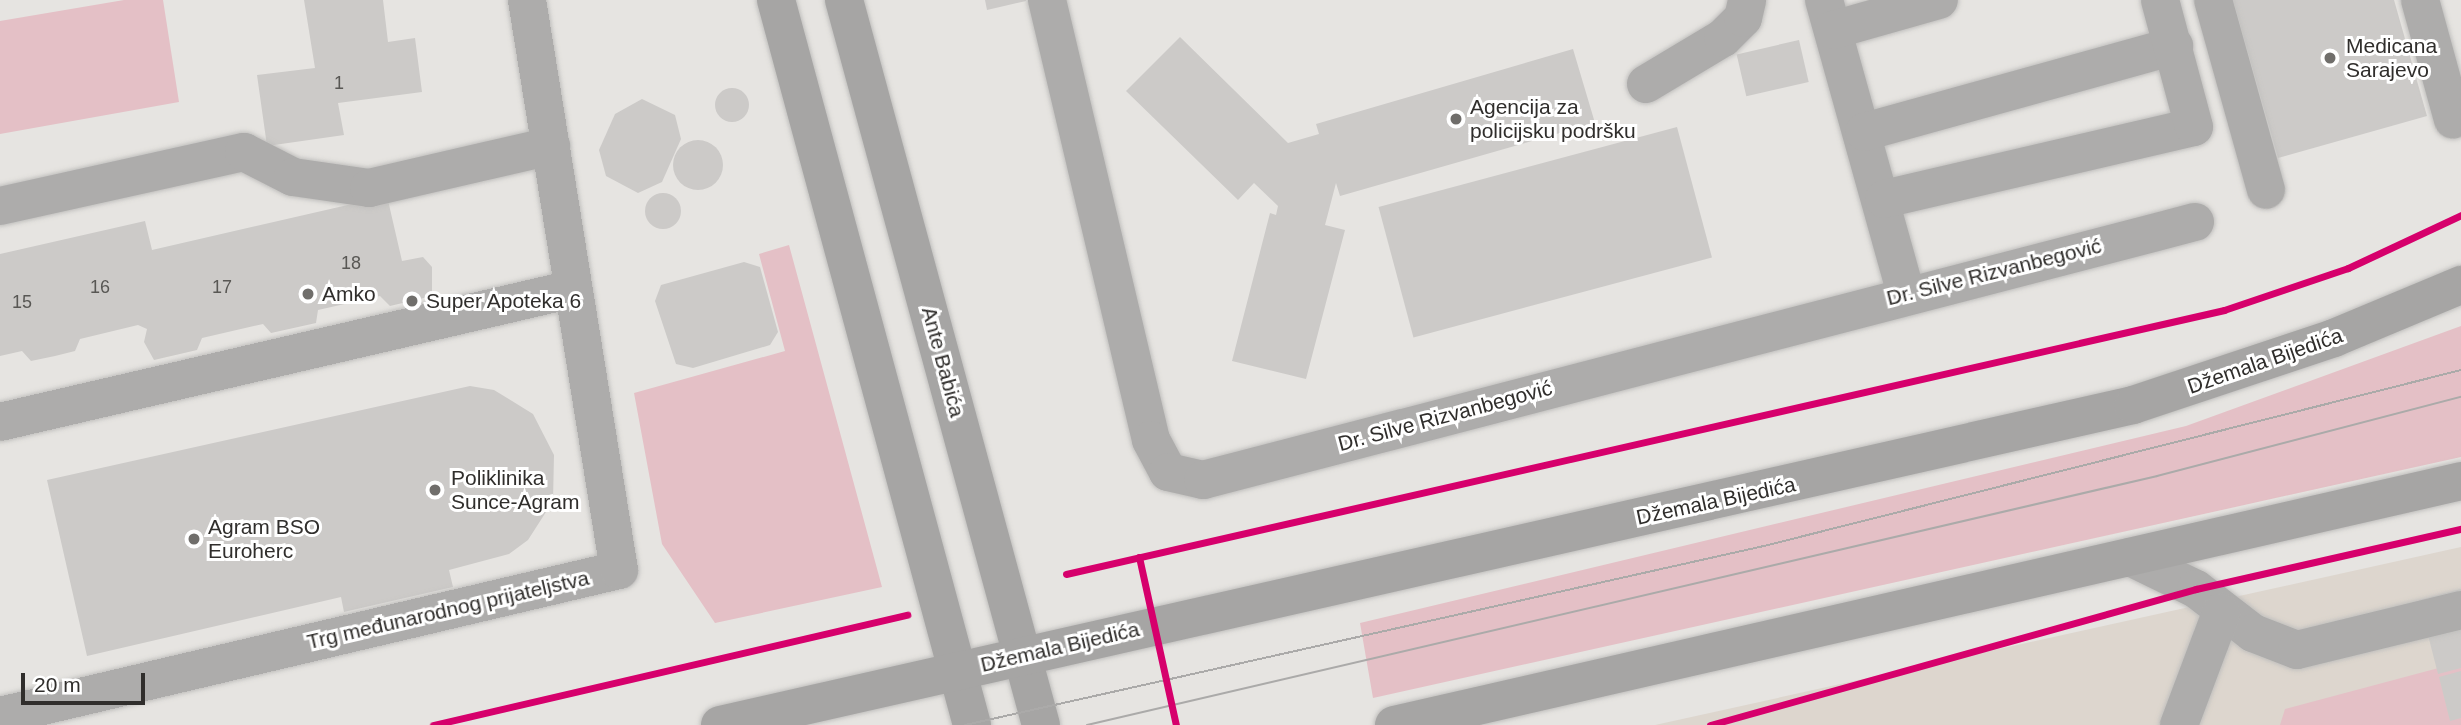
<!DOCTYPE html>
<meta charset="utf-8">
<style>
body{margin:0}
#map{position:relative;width:2461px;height:725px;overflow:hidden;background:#e6e4e1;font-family:Arial,sans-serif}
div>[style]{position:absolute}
.built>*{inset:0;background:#ddd6ce}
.green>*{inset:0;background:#e4c0c6}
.building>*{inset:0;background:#cccac8;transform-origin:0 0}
.round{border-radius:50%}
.roads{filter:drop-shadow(0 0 2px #c1c0be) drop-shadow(0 0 2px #c1c0be)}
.minor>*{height:38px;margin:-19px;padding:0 19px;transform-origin:19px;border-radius:19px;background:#adacab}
.major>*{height:38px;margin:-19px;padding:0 19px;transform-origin:19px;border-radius:19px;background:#a6a5a4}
.tram>*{height:2px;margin:-1px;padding:0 1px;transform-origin:1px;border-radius:1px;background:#abaaa9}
.cycleway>*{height:7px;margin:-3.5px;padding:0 3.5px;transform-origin:3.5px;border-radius:3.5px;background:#d6006c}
.dots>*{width:19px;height:19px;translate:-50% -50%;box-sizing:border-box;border:4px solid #fff;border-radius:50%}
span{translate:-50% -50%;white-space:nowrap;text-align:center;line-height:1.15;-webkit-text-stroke:6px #fff;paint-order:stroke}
.number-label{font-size:18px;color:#585754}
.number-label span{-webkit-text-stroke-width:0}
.poi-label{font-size:21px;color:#302e2c}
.left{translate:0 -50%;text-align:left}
.street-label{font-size:21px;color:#302e2c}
.scale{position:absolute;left:21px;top:673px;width:124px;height:32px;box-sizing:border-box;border:4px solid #302e2c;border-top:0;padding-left:9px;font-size:21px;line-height:24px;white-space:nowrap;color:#302e2c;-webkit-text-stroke:5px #fff;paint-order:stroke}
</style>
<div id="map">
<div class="built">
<i style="clip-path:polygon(2461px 547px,2461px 725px,1655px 725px)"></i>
</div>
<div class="green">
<i style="clip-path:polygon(124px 0,163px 0,179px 102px,0 134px,0 21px)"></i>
<i style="clip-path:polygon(789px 245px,882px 587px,715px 623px,662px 544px,634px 393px,785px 351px,759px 254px)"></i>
<i style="clip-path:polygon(2461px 326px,2461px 457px,1373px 698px,1360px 623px,2186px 426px)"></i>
<i style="clip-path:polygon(2461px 662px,2461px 725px,2280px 725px,2285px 709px)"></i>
</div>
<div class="building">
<i style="clip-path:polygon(304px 0,383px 0,388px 42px,415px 38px,422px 92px,338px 103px,344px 135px,267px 146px,257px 75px,315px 68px)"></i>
<i style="clip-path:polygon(985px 0,1026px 0,1026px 1px,987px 10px)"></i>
<i style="clip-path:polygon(2233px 0,2394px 0,2427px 116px,2278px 158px)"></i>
<i style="clip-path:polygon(1180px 37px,1288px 143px,1319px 134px,1316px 124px,1573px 49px,1595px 123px,1340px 196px,1336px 183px,1325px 225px,1345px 230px,1306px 379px,1232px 361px,1270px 213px,1276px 215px,1278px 206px,1254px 183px,1238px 200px,1126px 91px)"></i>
<i style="left:1799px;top:40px;width:43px;height:64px;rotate:77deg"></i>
<i class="round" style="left:715px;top:88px;width:34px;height:34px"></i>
<i style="clip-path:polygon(642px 99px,675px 115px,681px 139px,662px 182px,638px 193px,606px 176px,599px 150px,615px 114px)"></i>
<i style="left:1677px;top:127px;width:135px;height:309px;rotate:75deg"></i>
<i class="round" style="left:673px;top:140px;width:50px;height:50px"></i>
<i class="round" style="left:645px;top:193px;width:36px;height:36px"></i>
<i style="clip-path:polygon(387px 196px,402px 261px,423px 257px,432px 267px,432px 296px,390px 306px,380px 296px,318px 310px,316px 323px,271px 333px,263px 324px,202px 338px,197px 350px,154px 360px,144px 342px,147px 329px,138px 325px,80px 339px,75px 351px,55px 356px,31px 361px,22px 351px,0 356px,0 254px,145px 221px,152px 250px)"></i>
<i style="clip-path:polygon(744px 262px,760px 267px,778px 332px,770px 345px,693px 368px,676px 364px,655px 301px,661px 285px)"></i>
<i style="clip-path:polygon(470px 386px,494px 390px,533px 414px,554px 455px,553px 501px,528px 540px,509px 554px,449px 570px,453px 587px,344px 612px,341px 597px,87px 656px,47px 480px)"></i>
<i style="clip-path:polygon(2461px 589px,2461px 668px,2438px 674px,2419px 600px)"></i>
<i style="clip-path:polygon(2461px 671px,2461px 718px,2450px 721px,2439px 677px)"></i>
</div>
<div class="roads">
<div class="minor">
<i style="left:1047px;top:0;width:452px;rotate:76.7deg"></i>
<i style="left:1151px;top:440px;width:36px;rotate:62deg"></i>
<i style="left:1168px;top:472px;width:36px;rotate:13deg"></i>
<i style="left:1203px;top:480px;width:1025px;rotate:-14.58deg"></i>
<i style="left:1824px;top:0;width:304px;rotate:74.4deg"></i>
<i style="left:2213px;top:0;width:197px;rotate:74.4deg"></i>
<i style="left:2420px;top:0;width:124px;rotate:74.6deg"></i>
<i style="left:1833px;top:30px;width:110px;rotate:-15.8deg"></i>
<i style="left:1646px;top:84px;width:90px;rotate:-30.9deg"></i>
<i style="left:1723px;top:38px;width:28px;rotate:-45deg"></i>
<i style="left:1743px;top:18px;width:18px;rotate:-77deg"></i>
<i style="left:1864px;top:132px;width:322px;rotate:-15.5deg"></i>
<i style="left:1884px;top:199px;width:318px;rotate:-13.1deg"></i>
<i style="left:2194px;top:127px;width:131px;rotate:-105deg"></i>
<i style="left:0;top:206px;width:250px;rotate:-12.5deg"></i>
<i style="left:244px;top:152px;width:55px;rotate:27deg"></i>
<i style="left:293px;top:177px;width:77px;rotate:8.2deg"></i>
<i style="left:369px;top:188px;width:187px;rotate:-13deg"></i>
<i style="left:0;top:422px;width:588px;rotate:-13.07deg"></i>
<i style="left:2130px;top:557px;width:73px;rotate:25.9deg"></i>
<i style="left:2196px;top:589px;width:72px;rotate:37.7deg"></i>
<i style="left:2253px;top:633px;width:47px;rotate:21.1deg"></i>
<i style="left:2297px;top:650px;width:169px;rotate:-13.7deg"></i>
<i style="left:0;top:716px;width:636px;rotate:-13.27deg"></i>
<i style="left:619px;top:570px;width:577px;rotate:-99.17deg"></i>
<i style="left:2179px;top:725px;width:120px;rotate:-69.4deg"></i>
</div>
<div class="major">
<i style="left:776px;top:0;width:751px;rotate:74.87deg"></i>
<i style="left:844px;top:0;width:751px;rotate:74.8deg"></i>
<i style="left:720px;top:725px;width:1449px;rotate:-12.76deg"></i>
<i style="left:2133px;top:405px;width:212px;rotate:-18.4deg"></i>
<i style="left:2334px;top:338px;width:138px;rotate:-22.7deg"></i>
<i style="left:1394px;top:725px;width:1095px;rotate:-12.88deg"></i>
</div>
</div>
<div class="tram">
<i style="left:965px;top:725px;width:823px;rotate:-12.63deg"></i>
<i style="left:1768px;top:545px;width:715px;rotate:-14.17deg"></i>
<i style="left:1087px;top:725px;width:1099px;rotate:-13.1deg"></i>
<i style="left:2157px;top:476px;width:314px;rotate:-14.6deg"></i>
</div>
<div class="cycleway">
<i style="left:1139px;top:557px;width:172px;rotate:77.6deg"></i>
<i style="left:1066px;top:574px;width:1188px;rotate:-12.84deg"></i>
<i style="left:2224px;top:310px;width:131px;rotate:-18.7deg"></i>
<i style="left:2348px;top:268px;width:125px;rotate:-25.1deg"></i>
<i style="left:433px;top:725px;width:487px;rotate:-13.1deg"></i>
<i style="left:1710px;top:725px;width:505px;rotate:-15.63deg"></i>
<i style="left:2196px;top:589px;width:272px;rotate:-12.8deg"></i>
</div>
<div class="dots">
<i style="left:2330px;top:58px;background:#706e6b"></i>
<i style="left:1456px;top:119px;background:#706e6b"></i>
<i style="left:308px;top:294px;background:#706e6b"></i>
<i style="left:412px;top:301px;background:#706e6b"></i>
<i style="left:435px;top:490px;background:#706e6b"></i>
<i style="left:194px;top:539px;background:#706e6b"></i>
</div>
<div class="number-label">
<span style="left:339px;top:83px">1</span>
<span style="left:351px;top:263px">18</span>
<span style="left:100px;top:287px">16</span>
<span style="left:222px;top:287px">17</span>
<span style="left:22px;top:302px">15</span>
</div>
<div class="poi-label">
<span class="left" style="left:2346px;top:58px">Medicana<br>Sarajevo</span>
<span class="left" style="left:1470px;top:119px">Agencija za<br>policijsku podršku</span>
<span class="left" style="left:322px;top:294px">Amko</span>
<span class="left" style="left:426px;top:301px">Super Apoteka 6</span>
<span class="left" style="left:451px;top:490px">Poliklinika<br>Sunce-Agram</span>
<span class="left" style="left:208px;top:539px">Agram BSO<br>Euroherc</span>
</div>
<div class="street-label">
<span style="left:1994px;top:272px;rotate:-14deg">Dr. Silve Rizvanbegović</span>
<span style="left:2265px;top:361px;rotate:-19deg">Džemala Bijedića</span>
<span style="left:943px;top:362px;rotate:75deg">Ante Babića</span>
<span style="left:1445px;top:416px;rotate:-15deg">Dr. Silve Rizvanbegović</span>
<span style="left:1716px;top:501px;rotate:-12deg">Džemala Bijedića</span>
<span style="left:448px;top:610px;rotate:-13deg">Trg međunarodnog prijateljstva</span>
<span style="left:1060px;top:647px;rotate:-13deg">Džemala Bijedića</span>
</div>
<div class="scale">20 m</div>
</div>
